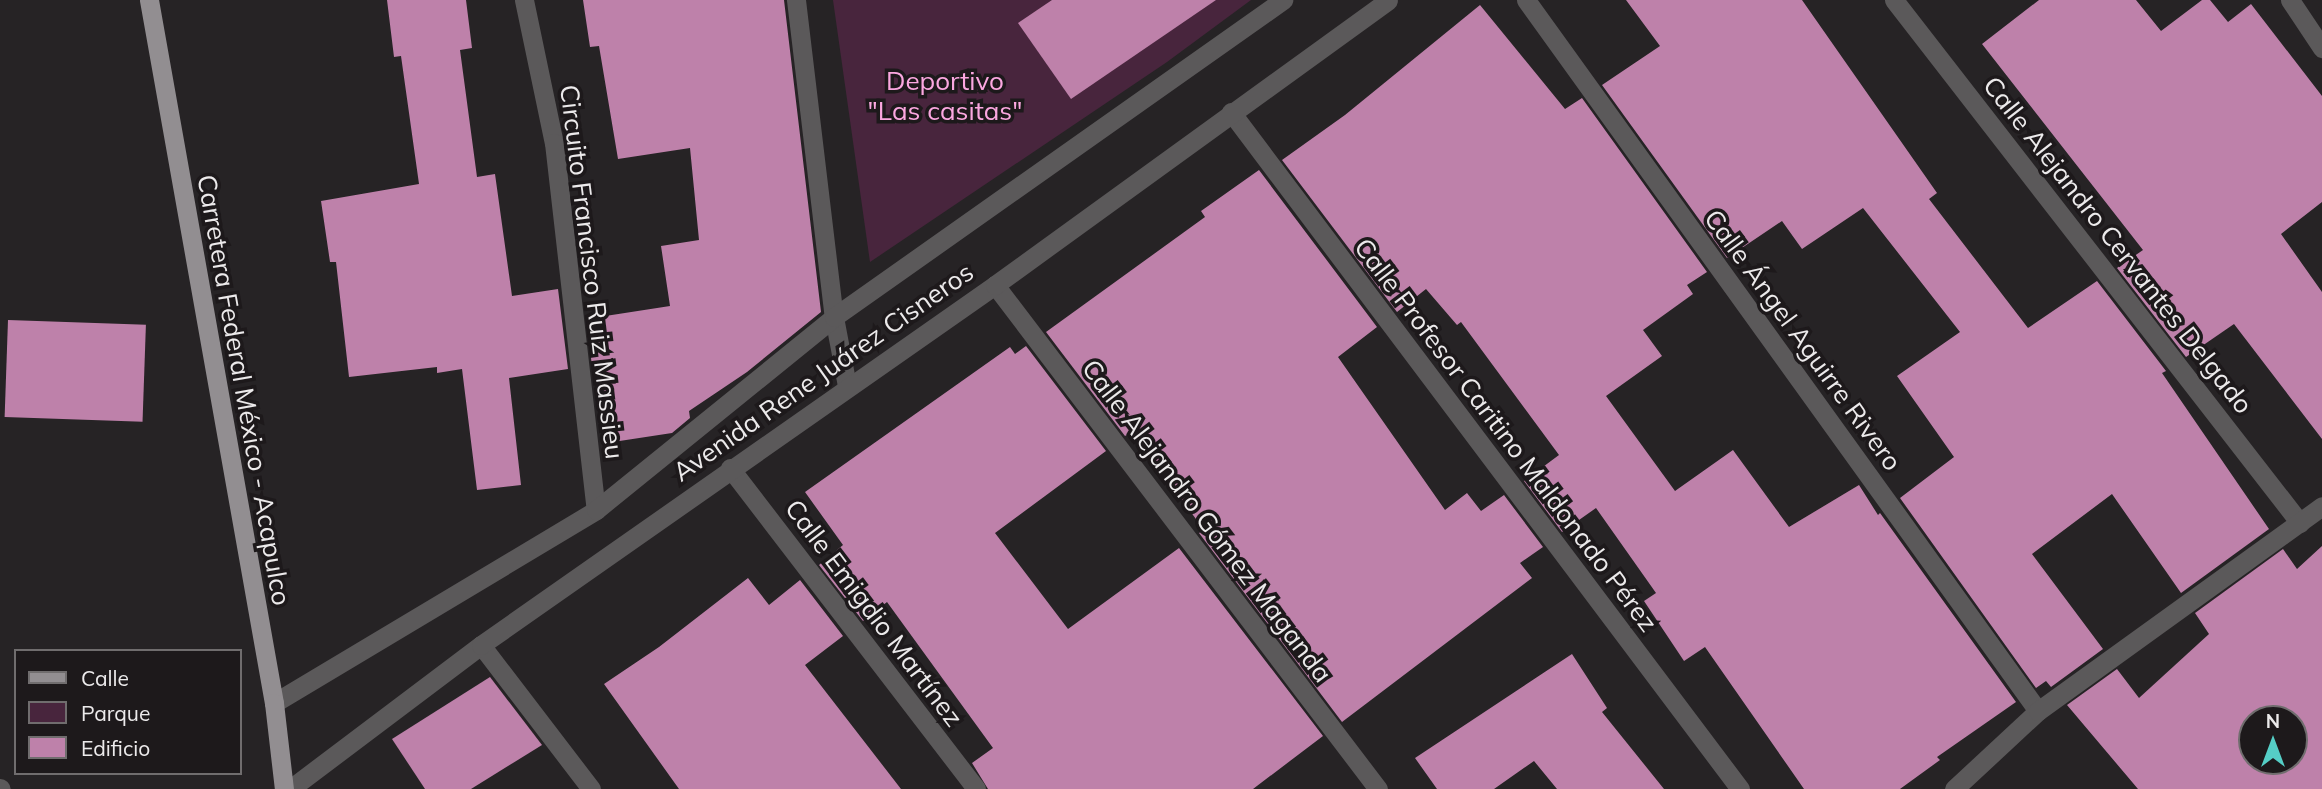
<!DOCTYPE html>
<meta charset="utf-8">
<style>
body{margin:0}
#map{position:relative;width:2322px;height:789px;overflow:hidden;background:#262325;font-family:Mulish,sans-serif}
div>[style]{position:absolute}
.green>*{inset:0;background:#48253d}
.building>*{inset:0;background:#be81aa;transform-origin:0 0}
.service>*{height:19px;margin:-9.5px;padding:0 9.5px;transform-origin:9.5px;border-radius:9.5px;background:#5b595a}
.minor>*{height:19px;margin:-9.5px;padding:0 9.5px;transform-origin:9.5px;border-radius:9.5px;background:#5b595a}
.primary>*{height:19px;margin:-9.5px;padding:0 9.5px;transform-origin:9.5px;border-radius:9.5px;background:#928e91}
span{translate:-50% -50%;white-space:nowrap;text-align:center;line-height:1.15;-webkit-text-stroke:7px #1d191b;paint-order:stroke}
.park-label{font-size:26px;color:#fba7e0}
.street-label{font-size:26px;color:#eceaeb}
.legend{position:absolute;left:14px;top:649px;width:228px;height:126px;box-sizing:border-box;background:#1d191b;border:2px solid #706d6e;margin:0;padding:9px 12px;list-style:none;font-size:21px;color:#eceaeb}
.legend li{display:flex;align-items:center;gap:14px;height:35px}
.legend b{width:35px;border:2px solid #706d6e}
.north{position:absolute;left:2238px;top:705px;width:70px;height:70px;box-sizing:border-box;background:#1d191b;border:2px solid #706d6e;border-radius:50%;rotate:0deg;font-size:19px;font-weight:700;line-height:28px;text-align:center;color:#eceaeb}
.north::after{content:'';display:block;margin:auto;width:24px;height:32px;background:#55cec6;clip-path:polygon(50% 0,100% 100%,50% 72%,0 100%)}
</style>
<div id="map">
<div class="green">
<i style="clip-path:polygon(833px 0,1251px 0,1167px 62px,870px 262px)"></i>
</div>
<div class="building">
<i style="clip-path:polygon(387px 0,466px 0,472px 48px,460px 50px,477px 177px,495px 174px,512px 296px,558px 289px,568px 369px,509px 378px,521px 485px,477px 490px,462px 369px,437px 373px,437px 367px,349px 377px,336px 262px,330px 262px,321px 201px,419px 184px,401px 56px,394px 57px)"></i>
<i style="clip-path:polygon(583px 0,784px 0,821px 312px,747px 372px,689px 411px,690px 418px,672px 433px,613px 442px,600px 364px,592px 366px,586px 319px,670px 306px,661px 246px,699px 240px,690px 148px,618px 159px,599px 46px,590px 47px)"></i>
<i style="clip-path:polygon(1052px 0,1216px 0,1071px 99px,1018px 23px)"></i>
<i style="clip-path:polygon(1626px 0,1802px 0,1937px 193px,1929px 199px,2028px 328px,2097px 281px,2166px 371px,2162px 373px,2269px 529px,2181px 593px,2112px 494px,2032px 554px,2103px 649px,2051px 687px,2046px 681px,2036px 688px,1900px 498px,1954px 457px,1897px 376px,1960px 332px,1863px 208px,1802px 249px,1782px 221px,1727px 258px,1602px 85px,1660px 46px)"></i>
<i style="clip-path:polygon(2039px 0,2136px 0,2161px 31px,2202px 0,2210px 0,2228px 22px,2251px 4px,2322px 96px,2322px 202px,2281px 234px,2322px 292px,2322px 439px,2234px 324px,2186px 357px,2117px 268px,2143px 250px,1982px 44px)"></i>
<i style="clip-path:polygon(1480px 5px,1565px 109px,1582px 98px,1707px 272px,1687px 285px,1693px 294px,1643px 330px,1662px 356px,1606px 396px,1675px 491px,1733px 450px,1789px 527px,1859px 485px,1878px 515px,1880px 513px,2016px 702px,1937px 757px,1940px 760px,1900px 789px,1804px 789px,1705px 647px,1684px 661px,1644px 601px,1656px 593px,1596px 508px,1562px 532px,1524px 481px,1559px 455px,1461px 322px,1457px 325px,1426px 289px,1397px 312px,1282px 160px,1345px 115px)"></i>
<i style="clip-path:polygon(1259px 170px,1377px 327px,1338px 357px,1445px 510px,1467px 493px,1481px 511px,1504px 495px,1543px 547px,1520px 563px,1532px 578px,1342px 722px,1199px 533px,1204px 530px,1132px 432px,1125px 436px,1046px 332px,1205px 217px,1201px 211px)"></i>
<i style="left:8px;top:320px;width:138px;height:97px;rotate:2deg"></i>
<i style="clip-path:polygon(1026px 346px,1106px 451px,995px 533px,1068px 629px,1179px 548px,1323px 736px,1253px 789px,988px 789px,972px 763px,993px 748px,887px 602px,863px 621px,819px 565px,843px 545px,805px 492px,1010px 347px,1015px 354px)"></i>
<i style="clip-path:polygon(evenodd,2322px 546px,2322px 789px,2138px 789px,2067px 705px,2117px 669px,2139px 698px,2209px 634px,2195px 613px,2283px 549px,2297px 569px,2322px 546px,2252px 719px,2294px 719px,2294px 761px,2252px 761px,2252px 719px)"></i>
<i style="clip-path:polygon(748px 578px,769px 605px,800px 580px,843px 636px,805px 665px,901px 789px,679px 789px,604px 684px,659px 647px)"></i>
<i style="clip-path:polygon(1572px 654px,1607px 708px,1602px 712px,1664px 789px,1557px 789px,1534px 761px,1494px 789px,1437px 789px,1415px 758px)"></i>
<i style="clip-path:polygon(490px 677px,542px 745px,471px 789px,425px 789px,392px 739px)"></i>
</div>
<div class="service">
<i style="left:0;top:788px;width:1px;rotate:45deg"></i>
</div>
<div class="minor">
<i style="left:524px;top:0;width:146px;rotate:78.2deg"></i>
<i style="left:554px;top:143px;width:369px;rotate:83.5deg"></i>
<i style="left:796px;top:0;width:319px;rotate:83.2deg"></i>
<i style="left:834px;top:317px;width:70px;rotate:79.3deg"></i>
<i style="left:1526px;top:0;width:876px;rotate:54.24deg"></i>
<i style="left:1894px;top:0;width:662px;rotate:52.18deg"></i>
<i style="left:2290px;top:0;width:58px;rotate:56.3deg"></i>
<i style="left:1231px;top:112px;width:847px;rotate:53.06deg"></i>
<i style="left:995px;top:285px;width:633px;rotate:52.77deg"></i>
<i style="left:730px;top:468px;width:404px;rotate:52.5deg"></i>
<i style="left:481px;top:645px;width:181px;rotate:52.6deg"></i>
<i style="left:274px;top:703px;width:375px;rotate:-30.9deg"></i>
<i style="left:596px;top:510px;width:306px;rotate:-39deg"></i>
<i style="left:834px;top:317px;width:550px;rotate:-35.22deg"></i>
<i style="left:290px;top:789px;width:239px;rotate:-37deg"></i>
<i style="left:481px;top:645px;width:628px;rotate:-35.01deg"></i>
<i style="left:995px;top:285px;width:485px;rotate:-35.9deg"></i>
<i style="left:1954px;top:789px;width:115px;rotate:-42.9deg"></i>
<i style="left:2038px;top:711px;width:350px;rotate:-35.8deg"></i>
</div>
<div class="primary">
<i style="left:149px;top:0;width:714px;rotate:79.92deg"></i>
<i style="left:274px;top:703px;width:87px;rotate:83.4deg"></i>
</div>
<div class="park-label">
<span style="left:945px;top:96px">Deportivo<br>"Las casitas"</span>
</div>
<div class="street-label">
<span style="left:2118px;top:245px;rotate:52deg">Calle Alejandro Cervantes Delgado</span>
<span style="left:592px;top:272px;rotate:83deg">Circuito Francisco Ruiz Massieu</span>
<span style="left:1803px;top:340px;rotate:54deg">Calle Ángel Aguirre Rivero</span>
<span style="left:823px;top:372px;rotate:-35deg">Avenida Rene Juárez Cisneros</span>
<span style="left:244px;top:390px;rotate:80deg">Carretera Federal México - Acapulco</span>
<span style="left:1506px;top:435px;rotate:53deg">Calle Profesor Caritino Maldonado Pérez</span>
<span style="left:1207px;top:521px;rotate:53deg">Calle Alejandro Gómez Maganda</span>
<span style="left:874px;top:613px;rotate:53deg">Calle Emigdio Martínez</span>
</div>
<ul class="legend">
<li><b style="height:9px;background:#928e91"></b>Calle</li>
<li><b style="height:19px;background:#48253d"></b>Parque</li>
<li><b style="height:19px;background:#be81aa"></b>Edificio</li>
</ul>
<div class="north">N</div>
</div>
